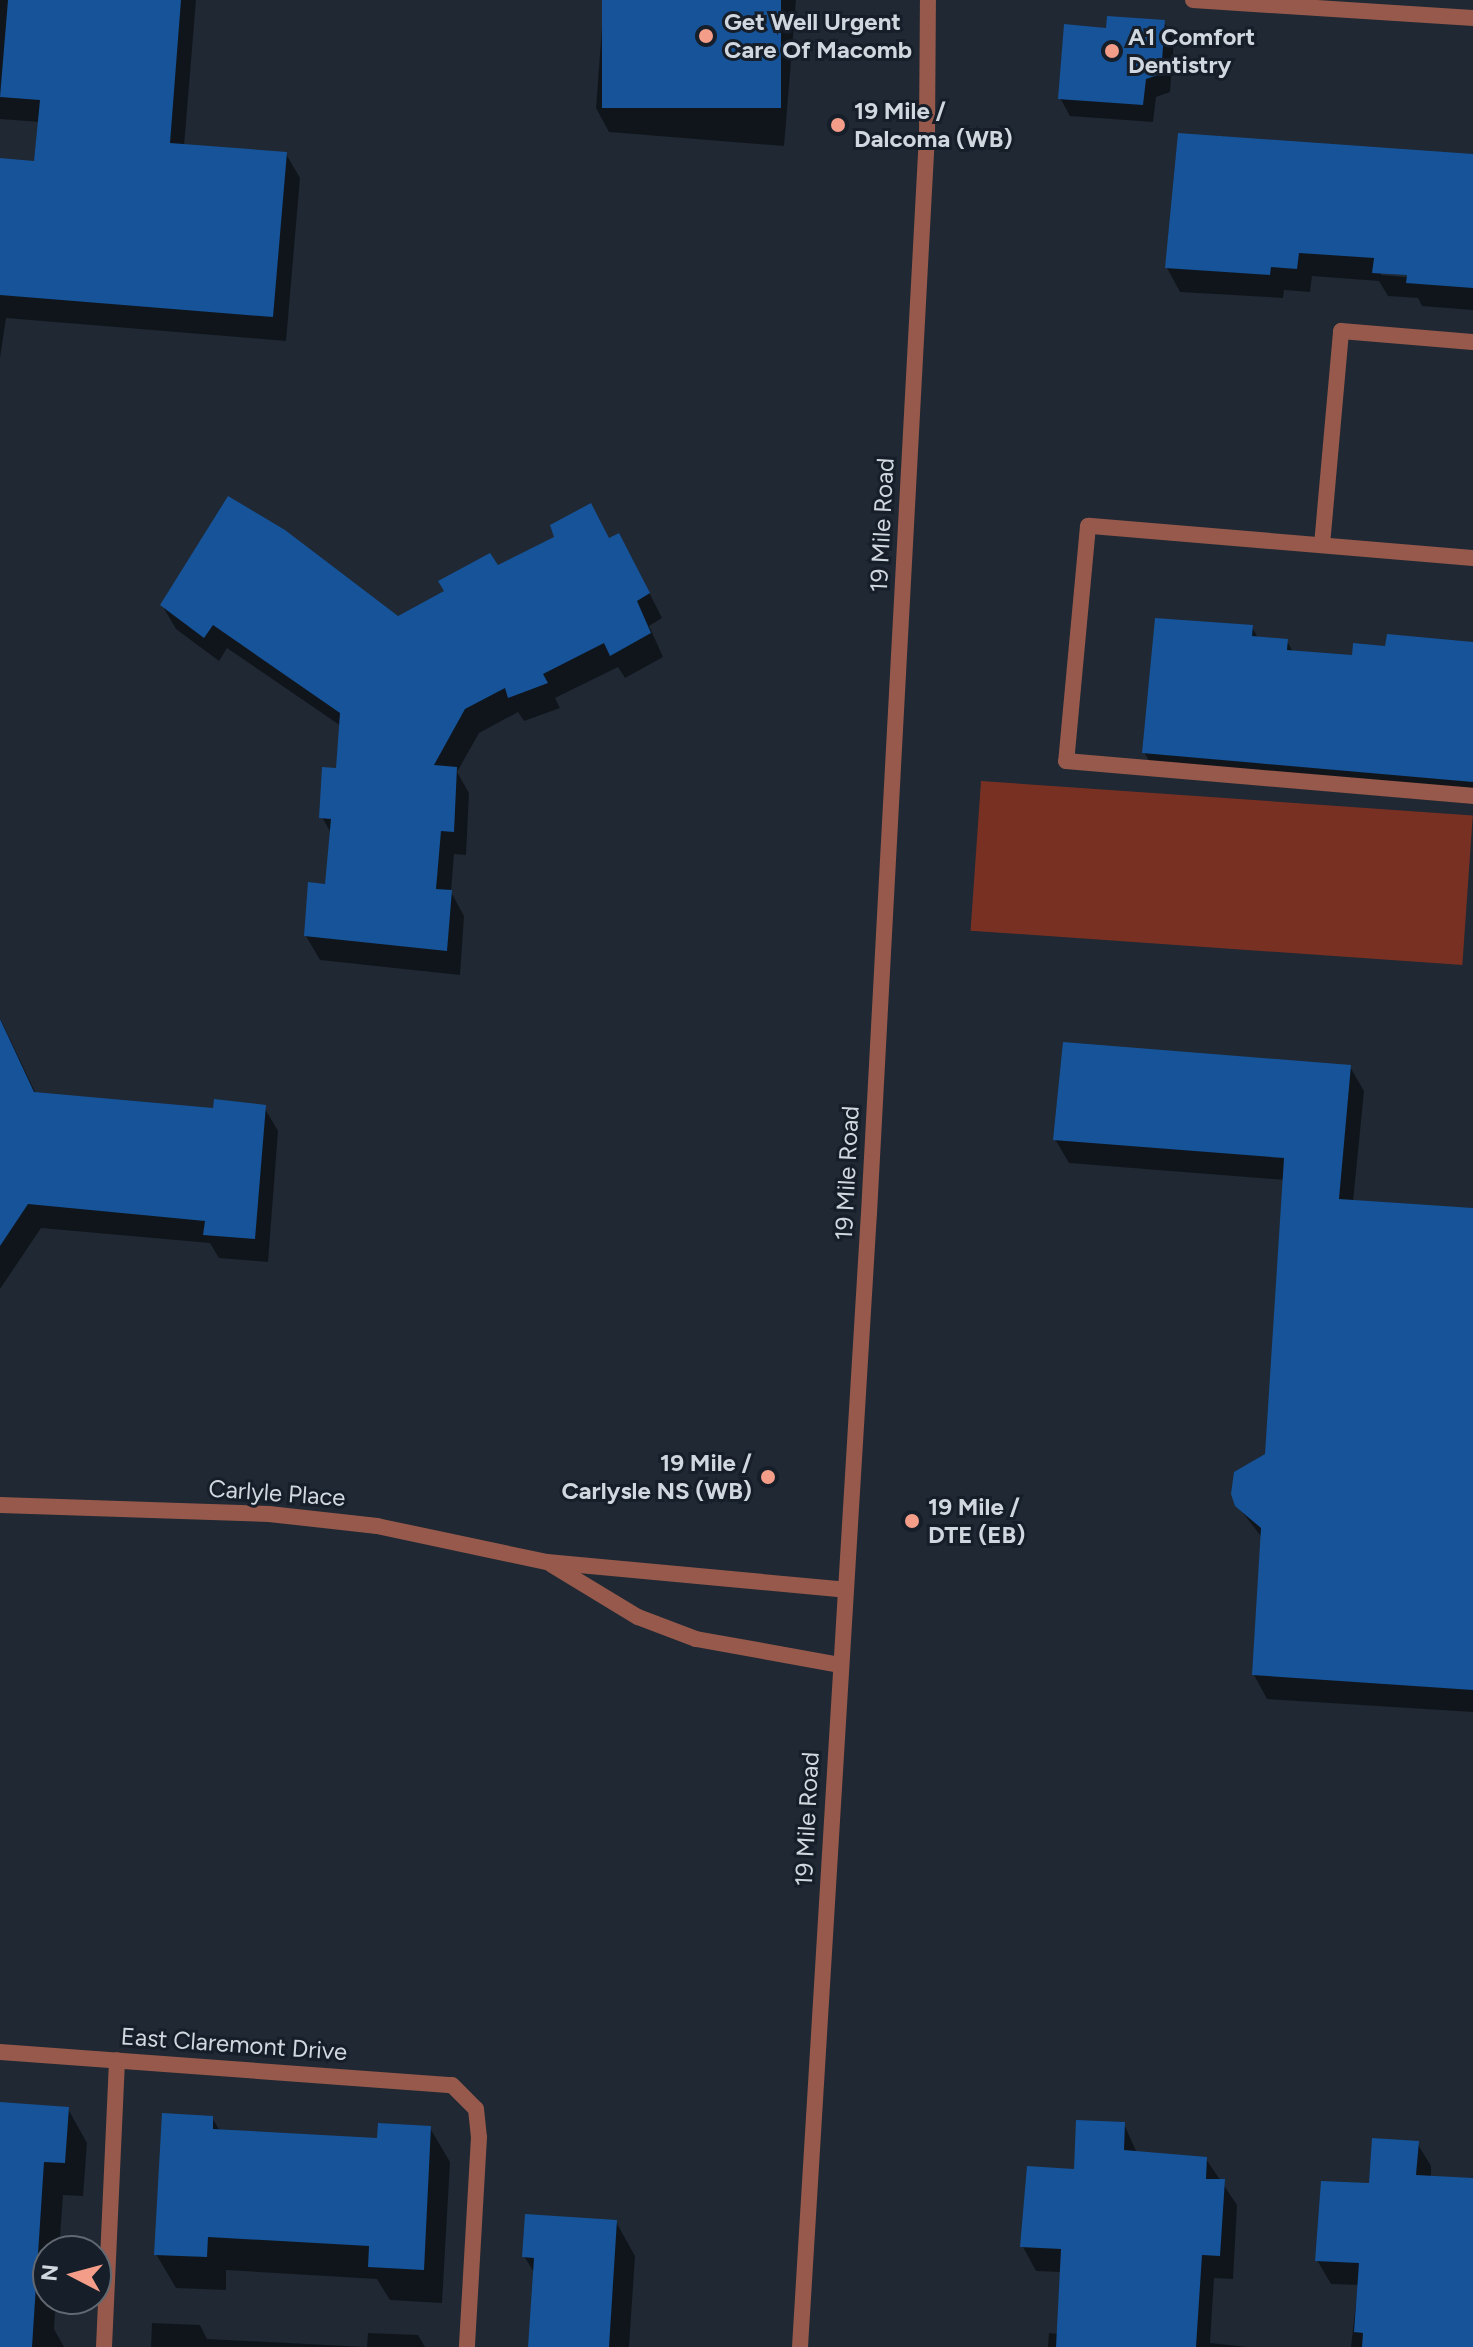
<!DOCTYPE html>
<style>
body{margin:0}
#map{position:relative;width:1473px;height:2347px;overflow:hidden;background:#1f2833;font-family:Figtree,sans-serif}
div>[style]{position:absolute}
.green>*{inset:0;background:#783022;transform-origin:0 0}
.shadow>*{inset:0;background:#0007}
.building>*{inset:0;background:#165398;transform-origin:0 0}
.minor>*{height:16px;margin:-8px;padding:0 8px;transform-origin:8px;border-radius:8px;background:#96594b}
.tertiary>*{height:16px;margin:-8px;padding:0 8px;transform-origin:8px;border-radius:8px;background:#96594b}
.dots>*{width:22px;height:22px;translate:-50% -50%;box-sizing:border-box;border:4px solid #161e29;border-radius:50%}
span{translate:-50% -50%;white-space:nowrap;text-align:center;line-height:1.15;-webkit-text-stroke:6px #161e29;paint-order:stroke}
.poi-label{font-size:24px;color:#d1d7df;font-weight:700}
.left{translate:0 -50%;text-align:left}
.right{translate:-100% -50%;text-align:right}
.street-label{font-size:24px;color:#d1d7df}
.north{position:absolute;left:32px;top:2235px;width:80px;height:80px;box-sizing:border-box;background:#161e29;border:2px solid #616872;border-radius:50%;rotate:276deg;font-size:22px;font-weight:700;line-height:32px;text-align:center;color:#d1d7df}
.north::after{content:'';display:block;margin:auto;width:28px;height:36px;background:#f49e8a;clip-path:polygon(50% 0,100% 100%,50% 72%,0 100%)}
</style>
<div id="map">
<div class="green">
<i style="left:981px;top:781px;width:493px;height:150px;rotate:4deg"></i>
</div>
<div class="shadow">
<i style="clip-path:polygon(0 0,196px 0,184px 146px,286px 154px,300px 178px,286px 341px,6px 318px,0 358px,0 160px,36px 163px,40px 122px,0 119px)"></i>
<i style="clip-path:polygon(604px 0,796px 0,784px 146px,609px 132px,596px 108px)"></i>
<i style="clip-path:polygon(1164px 22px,1174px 40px,1170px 92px,1156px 97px,1153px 122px,1070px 116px,1060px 98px,1108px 30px)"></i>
<i style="clip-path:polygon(evenodd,1473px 156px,1473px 310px,1422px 306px,1418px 298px,1388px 296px,1379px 281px,1312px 276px,1310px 292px,1284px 290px,1283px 298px,1180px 292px,1167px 268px,1473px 156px,1381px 271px,1417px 274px,1417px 278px,1381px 275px,1381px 271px)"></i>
<i style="clip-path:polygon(609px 540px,632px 559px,662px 618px,649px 626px,663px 657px,625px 678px,618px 667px,555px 698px,560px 708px,524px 721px,518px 712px,479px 733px,457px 772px,469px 793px,466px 855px,454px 854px,451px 892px,464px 916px,460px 975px,320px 960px,306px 936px,327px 886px,332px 835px,322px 817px,338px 771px,341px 726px,227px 648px,219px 661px,176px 629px,162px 605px,398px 619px,497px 567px)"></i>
<i style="clip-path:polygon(1252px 627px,1258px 638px,1287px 641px,1293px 652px,1354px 657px,1387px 648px,1473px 644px,1473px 804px,1158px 776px,1144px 752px)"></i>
<i style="clip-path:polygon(0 1018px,36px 1094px,215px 1110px,264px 1107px,278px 1131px,268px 1262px,219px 1258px,210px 1243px,41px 1228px,0 1289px)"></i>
<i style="clip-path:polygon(1350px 1067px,1364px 1091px,1353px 1202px,1473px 1210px,1473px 1712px,1267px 1699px,1254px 1675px,1263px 1539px,1237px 1505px,1267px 1455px,1285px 1180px,1069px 1163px,1055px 1139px)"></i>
<i style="clip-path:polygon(0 2104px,68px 2109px,87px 2143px,83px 2196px,63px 2195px,59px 2251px,48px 2251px,48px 2299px,56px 2299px,54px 2329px,64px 2347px,0 2347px)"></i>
<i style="clip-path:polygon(212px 2118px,220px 2131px,379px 2140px,430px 2128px,450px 2162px,442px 2303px,390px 2300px,377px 2279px,226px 2270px,226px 2290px,176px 2288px,156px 2254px)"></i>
<i style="clip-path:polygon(1124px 2124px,1137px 2153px,1206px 2159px,1237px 2205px,1233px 2279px,1214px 2278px,1210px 2343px,1248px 2347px,1048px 2347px,1049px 2333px,1059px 2334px,1062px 2272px,1036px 2271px,1023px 2247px,1076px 2171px)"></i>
<i style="clip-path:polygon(1417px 2143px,1431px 2166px,1431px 2178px,1473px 2180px,1473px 2347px,1351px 2347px,1358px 2285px,1331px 2284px,1317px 2260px,1370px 2186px)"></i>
<i style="clip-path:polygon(616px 2222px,635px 2256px,629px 2347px,530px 2347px,535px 2274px,524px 2256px)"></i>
<i style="clip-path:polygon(152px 2323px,200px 2325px,207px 2339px,366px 2347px,151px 2347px)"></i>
<i style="clip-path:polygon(368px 2333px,418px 2335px,425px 2347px,367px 2347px)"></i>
</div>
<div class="building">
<i style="clip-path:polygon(8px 0,181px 0,170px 143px,287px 152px,273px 317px,0 295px,0 158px,34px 161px,40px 100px,0 97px)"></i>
<i style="left:602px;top:0;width:179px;height:108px"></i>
<i style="clip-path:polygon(1107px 16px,1165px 20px,1161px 74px,1146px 79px,1143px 105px,1058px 99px,1064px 24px,1106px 28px)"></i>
<i style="clip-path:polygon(1178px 133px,1473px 154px,1473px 288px,1406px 283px,1407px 275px,1372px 273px,1374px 258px,1299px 253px,1297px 269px,1271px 267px,1270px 275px,1165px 268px)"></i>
<i style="clip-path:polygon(228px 496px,285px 530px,398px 616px,444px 591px,438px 581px,490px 553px,498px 565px,554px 537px,550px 525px,591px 503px,609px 538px,619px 533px,650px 593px,637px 601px,651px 633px,610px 656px,604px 643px,543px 674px,548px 683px,508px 698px,505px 688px,465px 709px,434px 765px,457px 767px,454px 832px,441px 831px,436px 889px,452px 890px,447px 951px,304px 936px,308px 882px,325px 884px,331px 819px,319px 818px,322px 767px,336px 768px,340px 713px,213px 625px,204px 638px,160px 605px)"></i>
<i style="clip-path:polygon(1155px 618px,1253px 625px,1252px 636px,1288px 639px,1287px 650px,1352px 655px,1353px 643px,1385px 646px,1387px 634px,1473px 642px,1473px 782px,1142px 753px)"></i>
<i style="clip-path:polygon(0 1019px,34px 1092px,213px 1108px,214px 1099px,266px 1105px,255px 1239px,203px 1235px,205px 1221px,28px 1204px,0 1246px)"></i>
<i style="clip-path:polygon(1063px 1042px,1351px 1065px,1339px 1199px,1473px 1208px,1473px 1690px,1252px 1675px,1261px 1528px,1235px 1506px,1231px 1494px,1234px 1472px,1265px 1454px,1284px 1158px,1053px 1140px)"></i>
<i style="clip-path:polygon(0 2102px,69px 2107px,65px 2163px,44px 2162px,32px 2347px,0 2347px)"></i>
<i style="clip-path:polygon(162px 2113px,213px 2116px,213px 2129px,377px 2138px,378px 2123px,431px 2126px,424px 2270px,368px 2267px,369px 2246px,208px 2237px,207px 2257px,154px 2255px)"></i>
<i style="clip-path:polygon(1076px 2120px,1125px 2122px,1124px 2150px,1207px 2157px,1206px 2179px,1225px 2179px,1220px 2256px,1202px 2255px,1196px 2347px,1056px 2347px,1061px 2249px,1020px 2247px,1027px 2166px,1074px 2169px)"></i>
<i style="clip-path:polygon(1372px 2138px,1419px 2141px,1416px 2175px,1473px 2178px,1473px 2347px,1362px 2347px,1363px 2333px,1354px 2332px,1359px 2263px,1315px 2261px,1321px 2181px,1369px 2183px)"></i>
<i style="clip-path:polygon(525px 2214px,617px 2220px,609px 2347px,528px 2347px,534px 2258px,522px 2257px)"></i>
</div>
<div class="minor">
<i style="left:1193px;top:0;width:281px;rotate:3.7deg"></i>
<i style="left:1322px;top:545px;width:215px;rotate:-84.9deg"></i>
<i style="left:1341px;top:331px;width:132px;rotate:4.8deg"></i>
<i style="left:1473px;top:558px;width:386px;rotate:-175.2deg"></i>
<i style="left:1088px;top:526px;width:236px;rotate:95.3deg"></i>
<i style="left:1066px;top:761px;width:409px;rotate:4.9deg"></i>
<i style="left:0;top:1505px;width:269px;rotate:1.9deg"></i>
<i style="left:269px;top:1514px;width:109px;rotate:6.3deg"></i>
<i style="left:377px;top:1526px;width:174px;rotate:12deg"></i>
<i style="left:547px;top:1562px;width:300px;rotate:5.3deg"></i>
<i style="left:552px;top:1565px;width:100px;rotate:31.2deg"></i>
<i style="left:638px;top:1617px;width:62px;rotate:20.8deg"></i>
<i style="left:696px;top:1639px;width:147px;rotate:10.2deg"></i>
<i style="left:0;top:2052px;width:453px;rotate:4.2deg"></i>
<i style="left:452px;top:2085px;width:34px;rotate:45deg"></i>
<i style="left:476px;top:2109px;width:28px;rotate:84deg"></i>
<i style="left:479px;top:2137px;width:210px;rotate:93.3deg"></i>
<i style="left:104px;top:2347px;width:287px;rotate:-87.4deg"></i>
</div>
<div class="tertiary">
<i style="left:800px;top:2347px;width:1136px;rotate:-86.52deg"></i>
<i style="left:869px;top:1213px;width:1081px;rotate:-86.92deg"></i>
<i style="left:927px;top:134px;width:134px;rotate:-89.6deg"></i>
</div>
<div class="dots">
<i style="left:706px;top:36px;background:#f49e8a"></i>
<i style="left:1112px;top:51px;background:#f49e8a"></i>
<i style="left:838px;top:125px;background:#f49e8a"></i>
<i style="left:768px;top:1477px;background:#f49e8a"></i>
<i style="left:912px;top:1521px;background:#f49e8a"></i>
</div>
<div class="poi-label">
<span class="left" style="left:724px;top:36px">Get Well Urgent<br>Care Of Macomb</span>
<span class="left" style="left:1128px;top:51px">A1 Comfort<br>Dentistry</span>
<span class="left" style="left:854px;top:125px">19 Mile /<br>Dalcoma (WB)</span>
<span class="right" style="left:752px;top:1477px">19 Mile /<br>Carlysle NS (WB)</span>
<span class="left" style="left:928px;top:1521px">19 Mile /<br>DTE (EB)</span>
</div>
<div class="street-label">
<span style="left:882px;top:525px;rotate:-87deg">19 Mile Road</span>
<span style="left:847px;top:1173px;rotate:-87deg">19 Mile Road</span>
<span style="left:277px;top:1493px;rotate:4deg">Carlyle Place</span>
<span style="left:807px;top:1819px;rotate:-87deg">19 Mile Road</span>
<span style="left:234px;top:2044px;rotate:4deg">East Claremont Drive</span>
</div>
<div class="north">N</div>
</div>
